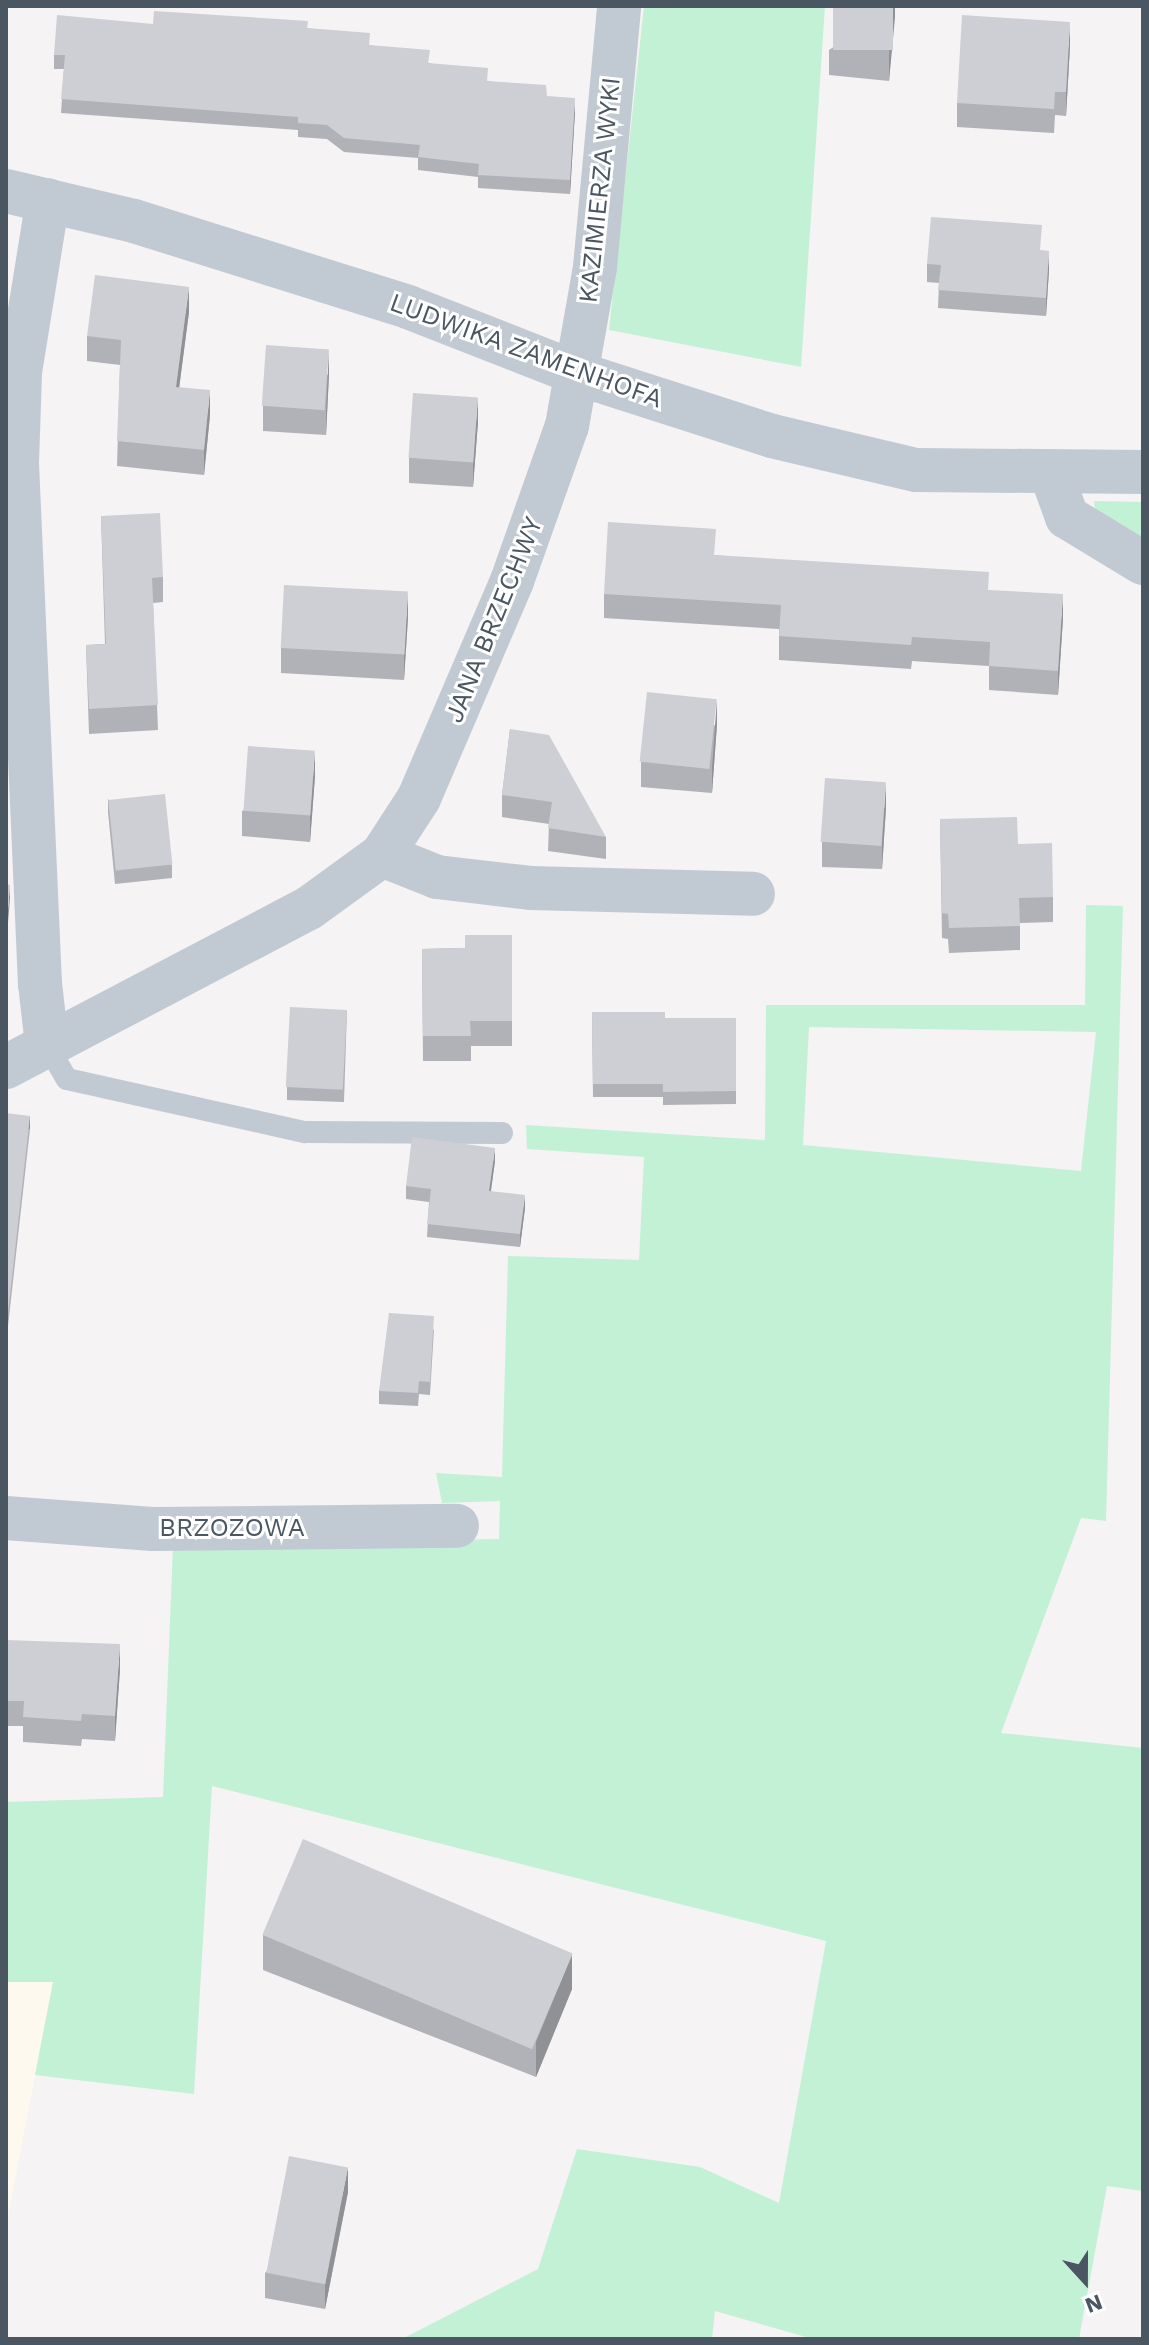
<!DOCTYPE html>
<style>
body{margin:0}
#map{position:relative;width:1149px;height:2345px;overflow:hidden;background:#f5f3f3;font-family:"Work Sans",sans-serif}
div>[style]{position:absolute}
.commercial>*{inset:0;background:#fdf9ef}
.green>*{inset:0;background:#c3f1d5}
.service>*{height:22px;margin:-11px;padding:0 11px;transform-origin:11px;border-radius:11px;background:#c1cad2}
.minor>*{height:44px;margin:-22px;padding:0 22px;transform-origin:22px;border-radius:22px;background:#c1cad2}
.wall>*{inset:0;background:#b0b2b7}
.shaded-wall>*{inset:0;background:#909195;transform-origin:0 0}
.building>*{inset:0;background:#cdcfd5;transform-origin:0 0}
span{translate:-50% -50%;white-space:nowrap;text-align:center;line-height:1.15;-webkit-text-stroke:6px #fff;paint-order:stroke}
.street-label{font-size:26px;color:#4a5661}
.frame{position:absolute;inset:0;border:8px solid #4a5661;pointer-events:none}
.north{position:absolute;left:1045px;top:2241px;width:80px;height:80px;-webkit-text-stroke:6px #fff;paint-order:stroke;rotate:159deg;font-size:22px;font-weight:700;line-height:32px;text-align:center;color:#4a5661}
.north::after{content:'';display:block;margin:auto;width:28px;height:36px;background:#4a5661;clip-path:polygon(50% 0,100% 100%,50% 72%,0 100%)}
</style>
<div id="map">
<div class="commercial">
<i style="clip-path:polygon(6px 1982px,53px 1982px,6px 2227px)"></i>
</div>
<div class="green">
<i style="clip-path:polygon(644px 6px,825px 6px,801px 367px,609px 330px)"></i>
<i style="clip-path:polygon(1094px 501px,1143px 502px,1143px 540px,1095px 510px)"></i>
<i style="clip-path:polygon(evenodd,1086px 905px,1123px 906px,1106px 1521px,1081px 1518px,1001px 1733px,1143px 1748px,1143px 2191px,1107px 2186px,1079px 2339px,813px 2339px,715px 2311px,712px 2339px,402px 2339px,538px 2269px,577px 2149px,700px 2167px,779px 2203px,826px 1941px,212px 1786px,194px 2094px,35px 2075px,53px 1982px,6px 1982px,6px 1802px,163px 1797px,173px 1546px,499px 1539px,500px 1501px,442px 1503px,436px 1473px,502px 1477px,508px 1256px,639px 1260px,644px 1157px,527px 1149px,526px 1125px,765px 1140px,766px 1005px,1085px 1005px,1086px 905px,809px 1027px,1096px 1032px,1081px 1171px,803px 1145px,809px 1027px)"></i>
</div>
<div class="service">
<i style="left:47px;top:1045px;width:39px;rotate:60deg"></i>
<i style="left:67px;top:1079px;width:244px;rotate:12.6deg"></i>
<i style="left:305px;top:1132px;width:197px;rotate:0.3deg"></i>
</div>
<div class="minor">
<i style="left:6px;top:191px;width:131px;rotate:13.2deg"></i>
<i style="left:134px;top:221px;width:287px;rotate:17.4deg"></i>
<i style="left:408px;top:307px;width:184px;rotate:21.4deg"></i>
<i style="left:579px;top:374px;width:203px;rotate:17.8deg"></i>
<i style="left:772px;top:436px;width:148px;rotate:13.3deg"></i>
<i style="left:916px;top:470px;width:227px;rotate:0.5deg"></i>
<i style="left:1051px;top:473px;width:47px;rotate:70deg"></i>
<i style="left:1067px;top:517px;width:89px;rotate:31.2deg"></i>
<i style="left:382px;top:855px;width:59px;rotate:21.8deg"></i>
<i style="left:437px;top:877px;width:94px;rotate:6.7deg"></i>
<i style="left:530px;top:888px;width:223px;rotate:1.5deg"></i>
<i style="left:47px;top:1045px;width:61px;rotate:-96.5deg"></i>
<i style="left:40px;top:984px;width:522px;rotate:-92.53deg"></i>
<i style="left:17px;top:463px;width:91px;rotate:-88.1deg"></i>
<i style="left:20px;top:372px;width:174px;rotate:-80.8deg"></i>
<i style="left:6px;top:1067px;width:342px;rotate:-27.7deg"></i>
<i style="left:309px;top:908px;width:90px;rotate:-36deg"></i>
<i style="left:382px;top:855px;width:68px;rotate:-57deg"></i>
<i style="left:419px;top:798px;width:236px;rotate:-66.8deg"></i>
<i style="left:512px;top:581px;width:164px;rotate:-70.5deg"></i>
<i style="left:567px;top:426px;width:161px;rotate:-80deg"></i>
<i style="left:595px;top:267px;width:262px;rotate:-84.7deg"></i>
<i style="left:6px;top:1518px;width:147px;rotate:4.3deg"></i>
<i style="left:153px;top:1529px;width:304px;rotate:-0.6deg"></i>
</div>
<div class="wall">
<i style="clip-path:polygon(895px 6px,889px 81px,829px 75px,829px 50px)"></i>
<i style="clip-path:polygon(153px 24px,308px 28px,370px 45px,488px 81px,547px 96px,575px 112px,570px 194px,478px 188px,478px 177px,418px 170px,418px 158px,344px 152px,327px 139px,298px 137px,298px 130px,61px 113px,64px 69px,54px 69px,54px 55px)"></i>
<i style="clip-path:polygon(1070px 46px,1066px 116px,1055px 115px,1054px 133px,957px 127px,957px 103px)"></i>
<i style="clip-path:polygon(1042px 251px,1049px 270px,1046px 316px,938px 308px,939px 283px,927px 282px,927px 264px)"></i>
<i style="clip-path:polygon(189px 312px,179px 387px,210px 415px,204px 475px,117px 466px,120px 365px,87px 361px,87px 336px)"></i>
<i style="clip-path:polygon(329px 374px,326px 435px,263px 431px,263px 406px)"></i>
<i style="clip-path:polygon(478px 422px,473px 487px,409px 483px,409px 458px)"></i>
<i style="clip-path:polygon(101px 516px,163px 577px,163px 602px,153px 603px,158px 730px,89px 734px,86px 645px,105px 644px)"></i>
<i style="clip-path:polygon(716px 555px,989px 590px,1063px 618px,1058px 695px,989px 690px,989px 666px,912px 661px,911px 669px,779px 660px,779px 629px,604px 618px,604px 594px)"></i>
<i style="clip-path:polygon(408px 617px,404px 680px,281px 673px,281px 648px)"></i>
<i style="clip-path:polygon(717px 724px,712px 793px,641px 787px,641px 762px)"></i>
<i style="clip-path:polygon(510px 729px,606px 837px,606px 859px,548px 851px,549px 824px,502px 817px,502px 795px)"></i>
<i style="clip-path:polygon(315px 776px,310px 842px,242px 836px,242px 811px)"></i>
<i style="clip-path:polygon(108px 799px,172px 865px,172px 878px,115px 884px,108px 812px)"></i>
<i style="clip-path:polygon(886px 807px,882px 869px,822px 867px,822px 842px)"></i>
<i style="clip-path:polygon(940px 819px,1018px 844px,1053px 897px,1053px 922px,1020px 923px,1020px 950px,949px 953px,948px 939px,942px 938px)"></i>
<i style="clip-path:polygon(512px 935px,512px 1046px,471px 1046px,471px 1061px,423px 1061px,422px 949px,465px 948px)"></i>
<i style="clip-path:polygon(347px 1010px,344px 1102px,287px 1100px,287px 1087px)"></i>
<i style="clip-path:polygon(592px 1012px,665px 1018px,736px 1018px,736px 1104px,663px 1105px,663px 1097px,593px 1097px)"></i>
<i style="clip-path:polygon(6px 1113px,30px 1129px,8px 1326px,6px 1325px)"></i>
<i style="clip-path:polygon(495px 1161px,491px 1191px,525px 1208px,520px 1247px,427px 1237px,429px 1202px,406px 1199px,406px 1186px)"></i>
<i style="clip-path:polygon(434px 1329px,430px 1395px,419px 1394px,418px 1406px,379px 1404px,379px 1391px)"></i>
<i style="clip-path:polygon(6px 1640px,120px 1669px,115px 1741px,82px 1739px,81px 1746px,23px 1742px,23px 1726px,6px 1726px)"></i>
<i style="clip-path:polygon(263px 1935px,572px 1989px,536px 2077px,263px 1970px)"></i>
<i style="clip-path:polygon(348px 2192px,325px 2309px,265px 2298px,265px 2273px)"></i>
</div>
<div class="shaded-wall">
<i style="clip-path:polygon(893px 6px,895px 6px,895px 17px,889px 81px,889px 56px)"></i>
<i style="clip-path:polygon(1070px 22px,1070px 46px,1066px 116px,1066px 92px)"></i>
<i style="clip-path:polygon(575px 98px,575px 112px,570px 194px,570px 180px)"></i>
<i style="clip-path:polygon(1049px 251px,1049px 270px,1046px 316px,1046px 298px)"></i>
<i style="clip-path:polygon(189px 287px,189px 312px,176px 412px,176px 387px)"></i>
<i style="clip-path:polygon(329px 349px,329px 374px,326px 435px,326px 410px)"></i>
<i style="clip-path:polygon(210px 390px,210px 415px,204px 475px,204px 450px)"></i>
<i style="clip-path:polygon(478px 397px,478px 422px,473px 487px,473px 462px)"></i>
<i style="clip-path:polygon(408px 592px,408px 617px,404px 680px,404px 655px)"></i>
<i style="clip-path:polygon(1063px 594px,1063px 618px,1058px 695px,1058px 671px)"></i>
<i style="clip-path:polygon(717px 699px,717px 724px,712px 793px,712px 768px)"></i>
<i style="clip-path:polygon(315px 751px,315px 776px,310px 842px,310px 817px)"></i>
<i style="clip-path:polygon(886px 782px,886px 807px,882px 869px,882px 844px)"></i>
<i style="clip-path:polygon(10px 885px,10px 898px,6px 947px,6px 934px)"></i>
<i style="left:30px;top:1116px;width:13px;height:198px;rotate:90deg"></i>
<i style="clip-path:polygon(495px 1148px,495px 1161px,489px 1204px,489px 1191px)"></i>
<i style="clip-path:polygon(525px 1195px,525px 1208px,520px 1247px,520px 1234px)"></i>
<i style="clip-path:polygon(120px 1644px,120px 1669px,115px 1741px,115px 1716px)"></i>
<i style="clip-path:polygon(572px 1954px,572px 1989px,536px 2077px,536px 2042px)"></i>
<i style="clip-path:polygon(348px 2167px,348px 2192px,325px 2309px,325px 2284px)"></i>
</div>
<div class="building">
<i style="left:833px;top:6px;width:60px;height:44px"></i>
<i style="clip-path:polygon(154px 11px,308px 21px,307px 28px,370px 33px,369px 45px,430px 50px,428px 63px,488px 68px,487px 81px,546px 85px,547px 96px,575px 98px,570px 180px,478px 175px,479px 164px,418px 157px,420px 145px,344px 138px,327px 125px,298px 123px,298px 117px,61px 99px,65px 55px,54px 55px,57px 15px,153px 24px)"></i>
<i style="clip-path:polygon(962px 15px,1070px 22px,1066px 92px,1055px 92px,1054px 109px,957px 103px)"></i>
<i style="clip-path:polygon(931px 217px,1042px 225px,1040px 250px,1049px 251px,1046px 298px,938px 290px,941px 265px,927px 264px)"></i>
<i style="clip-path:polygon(95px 275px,189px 287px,176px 387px,210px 390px,204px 450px,117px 441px,121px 340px,87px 336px)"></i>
<i style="left:266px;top:345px;width:63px;height:61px;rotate:4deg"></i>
<i style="left:413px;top:393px;width:65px;height:65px;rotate:4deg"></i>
<i style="clip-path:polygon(160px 513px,163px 577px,152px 578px,158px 705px,89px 709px,86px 645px,106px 644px,101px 516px)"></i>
<i style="clip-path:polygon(608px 522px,716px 529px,714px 555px,989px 572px,988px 590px,1063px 594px,1058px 671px,989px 666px,990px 642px,912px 637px,911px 645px,779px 636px,781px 605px,604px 594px)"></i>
<i style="left:284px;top:585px;width:124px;height:63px;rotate:3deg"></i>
<i style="left:647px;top:692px;width:70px;height:70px;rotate:6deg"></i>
<i style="clip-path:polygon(510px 729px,549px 735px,606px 837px,548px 828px,552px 802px,502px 795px)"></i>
<i style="left:248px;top:746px;width:67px;height:65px;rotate:4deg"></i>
<i style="left:825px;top:778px;width:61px;height:64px;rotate:4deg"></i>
<i style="left:165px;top:794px;width:71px;height:57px;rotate:84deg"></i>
<i style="clip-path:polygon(1017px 817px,1018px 844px,1052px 843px,1053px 897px,1019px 898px,1020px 926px,949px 928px,948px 914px,942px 913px,940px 819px)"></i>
<i style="clip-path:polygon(6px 884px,10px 885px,6px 934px)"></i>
<i style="clip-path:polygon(465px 935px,512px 935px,512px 1021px,470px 1021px,471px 1036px,423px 1036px,422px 949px,465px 948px)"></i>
<i style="left:290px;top:1007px;width:57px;height:80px;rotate:3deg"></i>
<i style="clip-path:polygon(592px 1012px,665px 1012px,665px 1018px,736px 1018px,736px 1091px,663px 1092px,663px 1084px,593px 1084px)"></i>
<i style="clip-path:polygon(6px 1113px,30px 1116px,8px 1313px,6px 1312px)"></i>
<i style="clip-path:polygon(412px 1137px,495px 1148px,489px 1191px,525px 1195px,520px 1234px,427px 1224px,431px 1189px,406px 1186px)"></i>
<i style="clip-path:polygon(389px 1313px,434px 1316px,430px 1382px,419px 1381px,418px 1393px,379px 1391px)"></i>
<i style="clip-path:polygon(6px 1640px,120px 1644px,115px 1716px,82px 1714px,81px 1721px,23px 1717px,24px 1701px,6px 1701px)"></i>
<i style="left:303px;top:1839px;width:293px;height:104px;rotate:23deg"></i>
<i style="left:289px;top:2156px;width:60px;height:119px;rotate:11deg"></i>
</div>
<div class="street-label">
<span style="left:600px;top:190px;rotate:-84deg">KAZIMIERZA WYKI</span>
<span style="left:526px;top:351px;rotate:20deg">LUDWIKA ZAMENHOFA</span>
<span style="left:494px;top:620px;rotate:-68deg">JANA BRZECHWY</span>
<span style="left:232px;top:1528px">BRZOZOWA</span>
</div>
<div class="frame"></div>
<div class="north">N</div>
</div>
